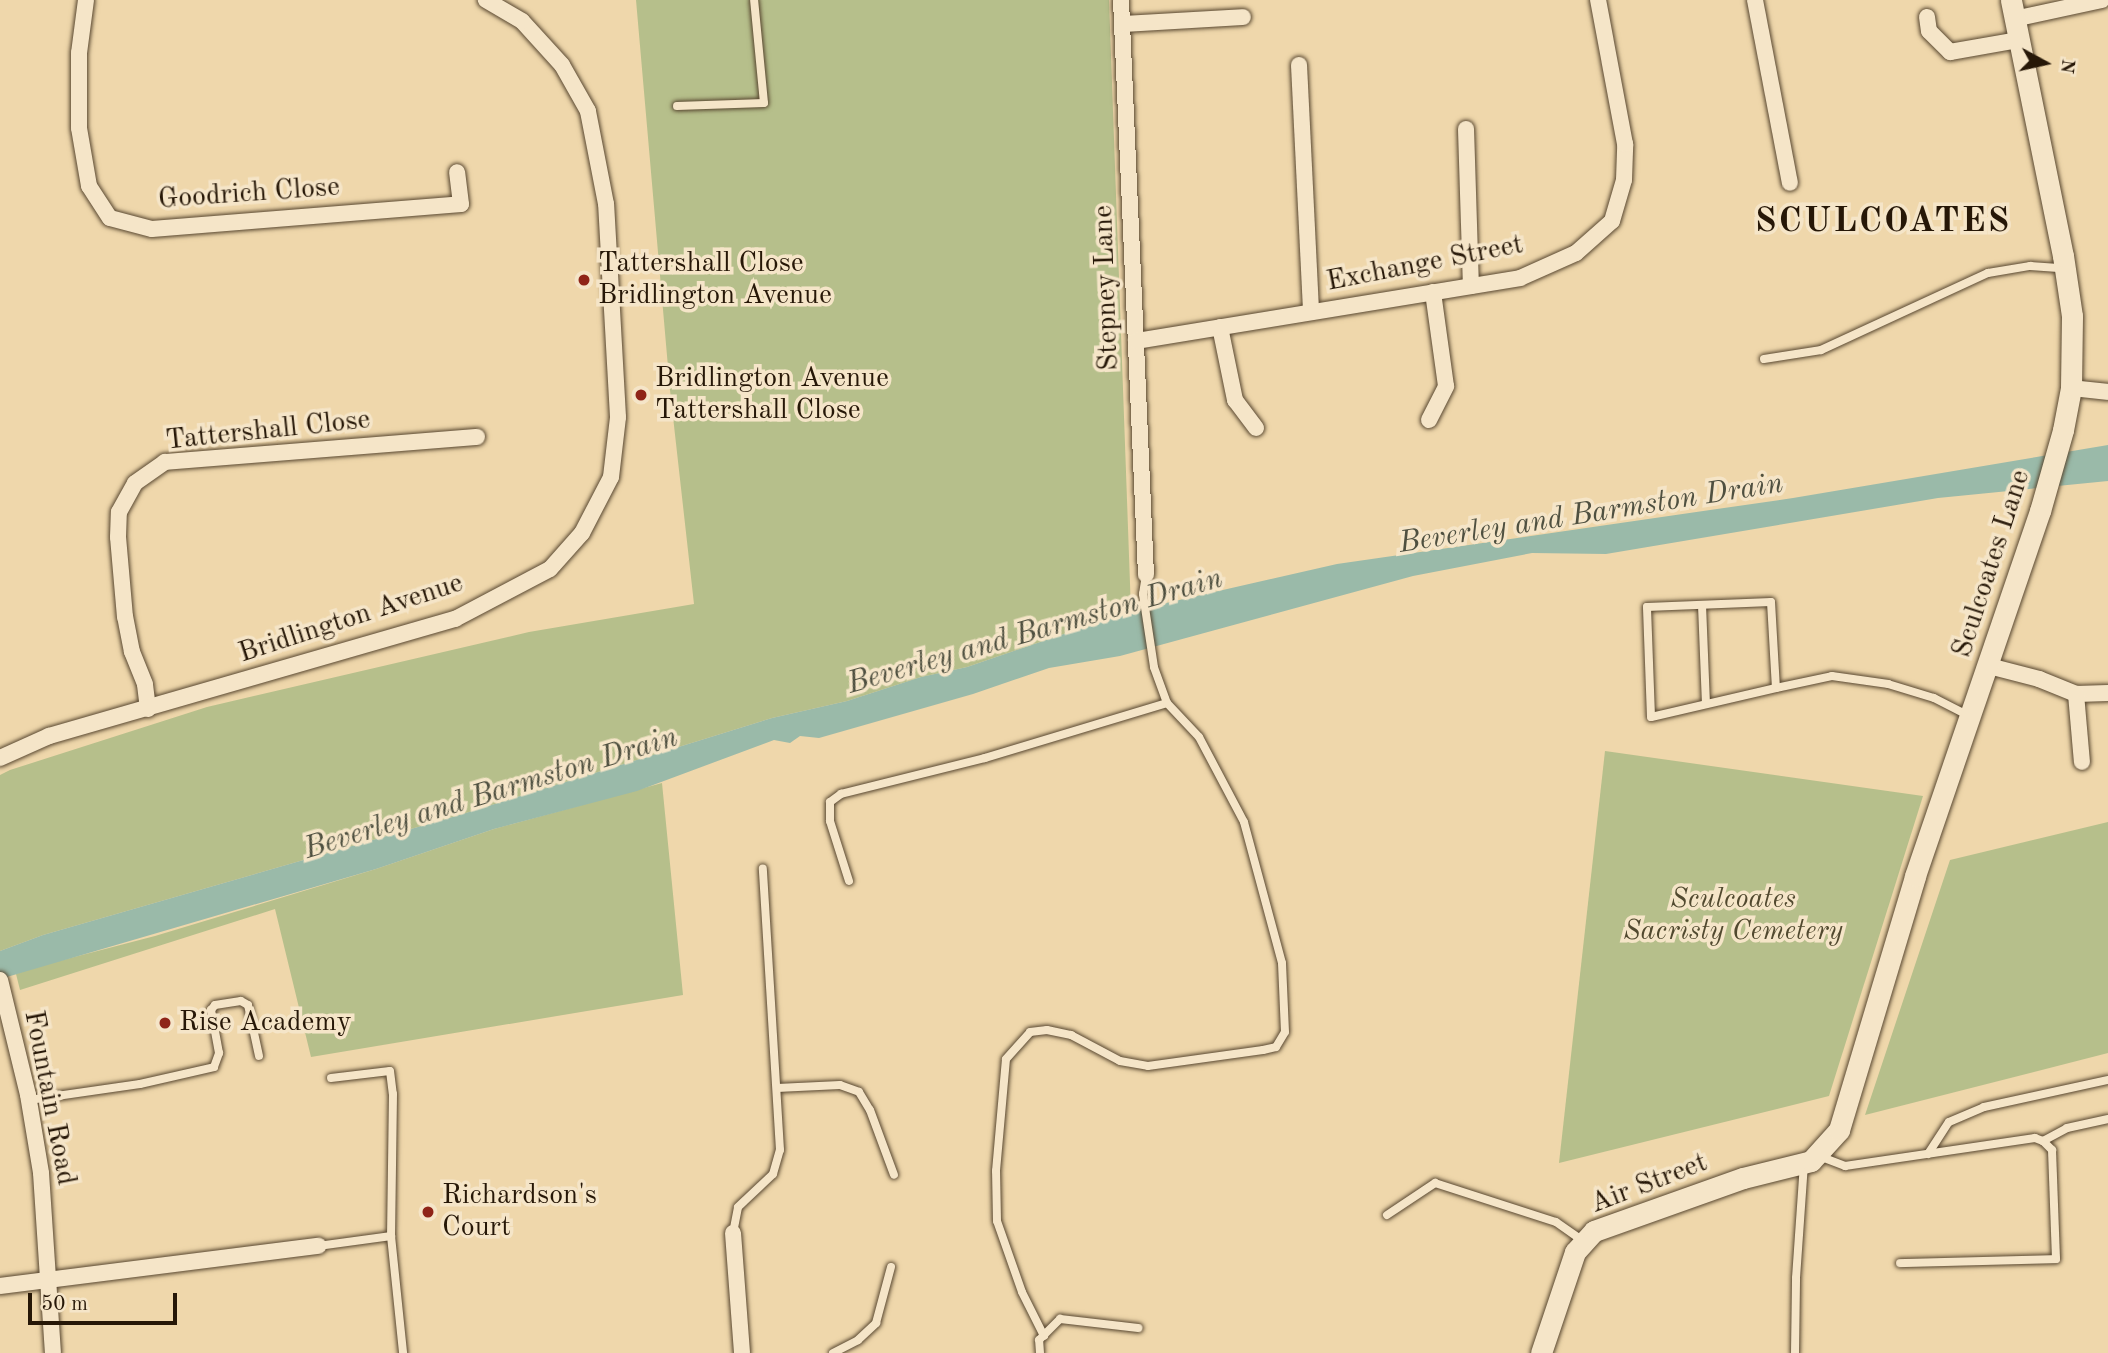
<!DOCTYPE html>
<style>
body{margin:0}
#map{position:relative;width:2108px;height:1353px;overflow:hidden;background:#efd7ab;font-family:"Old Standard TT",serif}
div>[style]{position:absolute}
.green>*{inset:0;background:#b6bf8b}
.water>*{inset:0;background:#9abaa9}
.roads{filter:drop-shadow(0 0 2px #584730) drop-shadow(0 0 2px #584730)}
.service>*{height:8px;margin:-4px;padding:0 4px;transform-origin:4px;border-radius:4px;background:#f5e5c8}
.minor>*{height:16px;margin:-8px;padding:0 8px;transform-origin:8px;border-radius:8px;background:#f5e5c8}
.tertiary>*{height:21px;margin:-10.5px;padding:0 10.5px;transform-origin:10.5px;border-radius:10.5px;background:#f5e5c8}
.dots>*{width:19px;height:19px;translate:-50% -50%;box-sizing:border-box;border:4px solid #f5e5c8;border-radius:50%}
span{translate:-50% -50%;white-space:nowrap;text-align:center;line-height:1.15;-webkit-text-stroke:7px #f5e5c8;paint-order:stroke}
.street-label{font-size:28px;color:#261707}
.poi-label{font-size:28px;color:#261707}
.left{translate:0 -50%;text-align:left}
.park-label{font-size:28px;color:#51492f;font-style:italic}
.water-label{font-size:30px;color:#4f5040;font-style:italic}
.district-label{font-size:35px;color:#261707;font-weight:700;letter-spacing:2px}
.north{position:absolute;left:2010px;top:28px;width:70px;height:70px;-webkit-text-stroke:5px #f5e5c8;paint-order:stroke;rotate:98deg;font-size:19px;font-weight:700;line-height:28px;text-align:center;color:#261707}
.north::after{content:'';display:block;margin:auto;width:24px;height:32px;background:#261707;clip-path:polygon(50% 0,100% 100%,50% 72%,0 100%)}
.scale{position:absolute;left:28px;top:1293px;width:149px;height:32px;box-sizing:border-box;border:4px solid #261707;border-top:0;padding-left:9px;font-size:21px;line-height:24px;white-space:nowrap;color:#261707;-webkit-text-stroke:5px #f5e5c8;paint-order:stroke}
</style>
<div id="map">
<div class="green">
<i style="clip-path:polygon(636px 0,1109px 0,1131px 611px,967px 667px,921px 677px,847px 701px,772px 718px,456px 816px,43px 935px,0 951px,0 775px,10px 770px,207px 707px,529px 632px,694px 604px,670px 390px)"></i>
<i style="clip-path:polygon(1605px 751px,1923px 796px,1829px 1096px,1559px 1163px)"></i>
<i style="clip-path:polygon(662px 783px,683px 995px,311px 1057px,275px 909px,20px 990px,16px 974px,32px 968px,155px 936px,376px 869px,494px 829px)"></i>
<i style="clip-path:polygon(2108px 822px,2108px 1053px,1865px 1115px,1950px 860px)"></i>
</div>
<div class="water">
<i style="clip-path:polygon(2108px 445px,2108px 481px,1938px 498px,1606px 554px,1532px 553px,1413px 576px,1120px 656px,1049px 668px,973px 694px,819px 738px,800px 736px,790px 743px,774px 740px,637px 791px,494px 829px,376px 869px,0 979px,0 951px,43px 935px,456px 816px,772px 718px,847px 701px,921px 677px,967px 667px,1131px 611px,1337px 564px,1793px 498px)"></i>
</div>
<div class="roads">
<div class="service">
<i style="left:677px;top:106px;width:87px;rotate:-2deg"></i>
<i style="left:764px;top:103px;width:103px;rotate:-95.5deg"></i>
<i style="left:1764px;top:359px;width:58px;rotate:-9deg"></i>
<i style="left:1821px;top:350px;width:184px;rotate:-24.8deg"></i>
<i style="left:1988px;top:273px;width:43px;rotate:-9.5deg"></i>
<i style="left:2030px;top:266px;width:32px;rotate:4deg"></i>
<i style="left:1702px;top:605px;width:99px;rotate:87.7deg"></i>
<i style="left:1776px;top:688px;width:128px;rotate:166.9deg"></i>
<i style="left:1651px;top:717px;width:110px;rotate:-92.1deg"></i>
<i style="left:1647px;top:607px;width:124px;rotate:-2.3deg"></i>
<i style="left:1771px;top:602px;width:86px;rotate:86.7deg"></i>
<i style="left:1776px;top:688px;width:57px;rotate:-12.1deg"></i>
<i style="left:1832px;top:676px;width:57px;rotate:8.1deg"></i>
<i style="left:1888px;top:684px;width:48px;rotate:16.9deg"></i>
<i style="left:1934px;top:698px;width:39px;rotate:27deg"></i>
<i style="left:849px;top:881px;width:63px;rotate:-107.6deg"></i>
<i style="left:830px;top:821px;width:19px;rotate:-90deg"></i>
<i style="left:830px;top:802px;width:14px;rotate:-36deg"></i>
<i style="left:841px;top:794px;width:148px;rotate:-14deg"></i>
<i style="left:985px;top:758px;width:190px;rotate:-16.8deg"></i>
<i style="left:331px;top:1078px;width:59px;rotate:-6.8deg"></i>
<i style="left:390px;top:1071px;width:23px;rotate:83deg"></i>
<i style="left:393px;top:1094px;width:142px;rotate:90.8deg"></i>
<i style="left:391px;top:1236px;width:118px;rotate:84.1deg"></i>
<i style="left:777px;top:1088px;width:63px;rotate:-2.7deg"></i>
<i style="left:840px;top:1085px;width:20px;rotate:20deg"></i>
<i style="left:859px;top:1092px;width:21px;rotate:59deg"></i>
<i style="left:870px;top:1110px;width:69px;rotate:69.7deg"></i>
<i style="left:29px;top:1100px;width:112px;rotate:-8.2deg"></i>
<i style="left:140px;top:1084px;width:76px;rotate:-12.9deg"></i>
<i style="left:214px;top:1067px;width:15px;rotate:-70deg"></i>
<i style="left:219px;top:1053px;width:44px;rotate:-100.5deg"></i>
<i style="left:211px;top:1010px;width:6px;rotate:-51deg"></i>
<i style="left:215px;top:1005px;width:26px;rotate:-9deg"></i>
<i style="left:241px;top:1001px;width:8px;rotate:30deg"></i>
<i style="left:248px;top:1005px;width:52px;rotate:77.8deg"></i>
<i style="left:2043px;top:1141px;width:27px;rotate:-28deg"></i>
<i style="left:2067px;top:1128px;width:42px;rotate:-12.4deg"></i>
<i style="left:1928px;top:1154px;width:38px;rotate:-57deg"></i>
<i style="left:1949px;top:1122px;width:38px;rotate:-23deg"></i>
<i style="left:1984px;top:1107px;width:127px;rotate:-12.3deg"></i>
<i style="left:1819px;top:1156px;width:28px;rotate:21deg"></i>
<i style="left:1845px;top:1166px;width:192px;rotate:-8.4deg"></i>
<i style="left:2035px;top:1138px;width:9px;rotate:21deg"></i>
<i style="left:2043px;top:1141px;width:13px;rotate:45deg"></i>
<i style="left:2052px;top:1150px;width:109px;rotate:87.9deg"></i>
<i style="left:2056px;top:1259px;width:156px;rotate:178.5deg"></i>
<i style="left:1387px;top:1215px;width:58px;rotate:-33.7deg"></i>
<i style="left:1435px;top:1183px;width:127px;rotate:17.9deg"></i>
<i style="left:1556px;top:1222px;width:32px;rotate:35deg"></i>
<i style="left:733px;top:1233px;width:26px;rotate:-79deg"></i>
<i style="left:738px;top:1207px;width:48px;rotate:-43.3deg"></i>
<i style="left:773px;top:1174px;width:25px;rotate:-74deg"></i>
<i style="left:780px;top:1150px;width:282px;rotate:-93.5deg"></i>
<i style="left:318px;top:1246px;width:74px;rotate:-7.8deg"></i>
<i style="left:1044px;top:1336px;width:49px;rotate:-116.6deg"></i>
<i style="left:1022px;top:1292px;width:75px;rotate:-109.4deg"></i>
<i style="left:997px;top:1221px;width:50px;rotate:-91.1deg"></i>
<i style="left:996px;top:1171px;width:112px;rotate:-84.9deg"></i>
<i style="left:1006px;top:1059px;width:36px;rotate:-48deg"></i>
<i style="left:1030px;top:1032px;width:17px;rotate:-7deg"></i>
<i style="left:1047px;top:1030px;width:25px;rotate:12deg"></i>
<i style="left:1071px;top:1035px;width:55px;rotate:28deg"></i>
<i style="left:1120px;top:1061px;width:28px;rotate:10deg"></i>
<i style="left:1148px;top:1066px;width:116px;rotate:-7.9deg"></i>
<i style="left:1263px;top:1050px;width:13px;rotate:-13deg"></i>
<i style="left:1276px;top:1047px;width:17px;rotate:-59deg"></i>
<i style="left:1285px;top:1032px;width:69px;rotate:-92.5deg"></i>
<i style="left:1282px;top:963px;width:146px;rotate:-105.1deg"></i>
<i style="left:1244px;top:822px;width:96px;rotate:-117.9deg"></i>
<i style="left:1199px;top:737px;width:47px;rotate:-133.3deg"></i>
<i style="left:1167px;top:703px;width:38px;rotate:-110deg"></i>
<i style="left:1154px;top:667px;width:74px;rotate:-98.6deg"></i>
<i style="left:1143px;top:594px;width:20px;rotate:-81deg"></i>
<i style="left:833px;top:1353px;width:28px;rotate:-27deg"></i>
<i style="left:858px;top:1340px;width:25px;rotate:-43deg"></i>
<i style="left:876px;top:1323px;width:58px;rotate:-75deg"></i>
<i style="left:1040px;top:1353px;width:13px;rotate:-94deg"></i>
<i style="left:1039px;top:1340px;width:30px;rotate:-45deg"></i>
<i style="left:1060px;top:1319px;width:79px;rotate:6.6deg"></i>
<i style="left:1795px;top:1353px;width:75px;rotate:-89.2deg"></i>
<i style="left:1796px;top:1278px;width:113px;rotate:-86deg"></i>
</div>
<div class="minor">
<i style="left:86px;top:0;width:53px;rotate:97.5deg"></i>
<i style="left:79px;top:53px;width:75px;rotate:90deg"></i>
<i style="left:79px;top:128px;width:59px;rotate:80.2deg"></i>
<i style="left:89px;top:186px;width:38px;rotate:57deg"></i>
<i style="left:110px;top:218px;width:43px;rotate:14.7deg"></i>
<i style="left:152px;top:229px;width:310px;rotate:-4.6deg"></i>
<i style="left:461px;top:204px;width:32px;rotate:-97deg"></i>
<i style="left:1121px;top:0;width:575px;rotate:87.51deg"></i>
<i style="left:1755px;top:0;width:186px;rotate:79.2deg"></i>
<i style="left:1927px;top:17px;width:14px;rotate:82deg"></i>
<i style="left:1929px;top:31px;width:30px;rotate:45deg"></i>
<i style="left:1950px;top:52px;width:70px;rotate:-9.9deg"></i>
<i style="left:2014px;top:19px;width:90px;rotate:-12.2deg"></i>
<i style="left:1123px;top:24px;width:120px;rotate:-3.3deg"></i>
<i style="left:1299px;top:65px;width:247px;rotate:87.2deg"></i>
<i style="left:1466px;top:129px;width:157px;rotate:88.2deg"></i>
<i style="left:1220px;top:327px;width:75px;rotate:78.4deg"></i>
<i style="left:1235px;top:400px;width:35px;rotate:53deg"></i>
<i style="left:1136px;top:341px;width:389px;rotate:-9.3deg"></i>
<i style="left:1520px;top:278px;width:61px;rotate:-24.1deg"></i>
<i style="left:1576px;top:253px;width:48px;rotate:-41.6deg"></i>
<i style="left:1612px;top:221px;width:43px;rotate:-73.7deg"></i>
<i style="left:1624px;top:180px;width:36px;rotate:-88deg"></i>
<i style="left:1625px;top:144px;width:147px;rotate:-100.6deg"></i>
<i style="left:2071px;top:388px;width:37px;rotate:6deg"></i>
<i style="left:1429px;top:420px;width:38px;rotate:-63deg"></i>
<i style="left:1446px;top:386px;width:95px;rotate:-97.9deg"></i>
<i style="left:1989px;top:666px;width:52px;rotate:14.6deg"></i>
<i style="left:2039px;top:679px;width:40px;rotate:22deg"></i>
<i style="left:2076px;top:694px;width:32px;rotate:-2deg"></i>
<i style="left:2076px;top:694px;width:68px;rotate:85deg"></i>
<i style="left:148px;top:709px;width:25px;rotate:-97deg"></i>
<i style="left:145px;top:684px;width:35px;rotate:-112deg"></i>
<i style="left:132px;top:652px;width:36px;rotate:-101deg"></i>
<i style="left:125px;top:617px;width:80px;rotate:-95deg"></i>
<i style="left:118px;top:537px;width:25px;rotate:-88deg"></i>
<i style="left:119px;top:512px;width:33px;rotate:-61deg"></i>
<i style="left:135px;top:483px;width:37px;rotate:-35deg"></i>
<i style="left:165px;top:462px;width:313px;rotate:-4.6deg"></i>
<i style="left:0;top:758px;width:54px;rotate:-24.2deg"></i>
<i style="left:49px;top:736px;width:423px;rotate:-16.1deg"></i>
<i style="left:455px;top:619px;width:107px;rotate:-27.8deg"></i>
<i style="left:550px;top:569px;width:48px;rotate:-48.4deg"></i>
<i style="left:582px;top:533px;width:63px;rotate:-62.6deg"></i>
<i style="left:611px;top:477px;width:60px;rotate:-83.3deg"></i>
<i style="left:618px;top:417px;width:213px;rotate:-93.2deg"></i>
<i style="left:606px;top:204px;width:95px;rotate:-101deg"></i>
<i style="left:588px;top:111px;width:53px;rotate:-119.5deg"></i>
<i style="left:562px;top:65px;width:59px;rotate:-132.3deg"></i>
<i style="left:522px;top:21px;width:42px;rotate:-149.7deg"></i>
<i style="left:0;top:980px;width:118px;rotate:76.3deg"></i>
<i style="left:28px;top:1095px;width:79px;rotate:80.5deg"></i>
<i style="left:41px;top:1173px;width:180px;rotate:86.2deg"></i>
<i style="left:733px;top:1233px;width:120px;rotate:85.7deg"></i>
<i style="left:0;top:1286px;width:321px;rotate:-7.2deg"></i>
</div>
<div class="tertiary">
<i style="left:1541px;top:1353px;width:107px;rotate:-71.4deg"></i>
<i style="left:1575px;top:1252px;width:28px;rotate:-48deg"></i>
<i style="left:1594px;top:1231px;width:158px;rotate:-19.6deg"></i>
<i style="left:1743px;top:1178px;width:70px;rotate:-14deg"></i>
<i style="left:1811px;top:1161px;width:42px;rotate:-47.9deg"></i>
<i style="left:1839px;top:1130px;width:265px;rotate:-73.3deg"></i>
<i style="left:1915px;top:876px;width:386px;rotate:-71.1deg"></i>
<i style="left:2040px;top:511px;width:84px;rotate:-74.1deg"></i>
<i style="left:2063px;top:430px;width:43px;rotate:-79.2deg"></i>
<i style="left:2071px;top:388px;width:72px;rotate:-89.2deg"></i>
<i style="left:2072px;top:316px;width:61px;rotate:-98.5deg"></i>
<i style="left:2063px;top:256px;width:261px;rotate:-101.5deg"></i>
</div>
</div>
<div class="dots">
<i style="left:584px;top:280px;background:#8f2418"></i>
<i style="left:641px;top:395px;background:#8f2418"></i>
<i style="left:165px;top:1023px;background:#8f2418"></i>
<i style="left:428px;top:1212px;background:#8f2418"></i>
</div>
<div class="street-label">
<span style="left:249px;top:194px;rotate:-4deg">Goodrich Close</span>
<span style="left:1425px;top:264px;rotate:-11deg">Exchange Street</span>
<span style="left:1107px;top:288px;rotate:-92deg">Stepney Lane</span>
<span style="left:268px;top:431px;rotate:-6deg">Tattershall Close</span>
<span style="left:1992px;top:564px;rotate:-72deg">Sculcoates Lane</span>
<span style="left:351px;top:619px;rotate:-18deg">Bridlington Avenue</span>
<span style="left:49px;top:1098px;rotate:79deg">Fountain Road</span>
<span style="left:1649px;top:1184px;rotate:-21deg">Air Street</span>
</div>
<div class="poi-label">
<span class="left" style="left:598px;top:280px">Tattershall Close<br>Bridlington Avenue</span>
<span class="left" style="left:655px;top:395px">Bridlington Avenue<br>Tattershall Close</span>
<span class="left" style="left:179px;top:1023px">Rise Academy</span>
<span class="left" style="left:442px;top:1212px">Richardson's<br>Court</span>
</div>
<div class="park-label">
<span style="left:1733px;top:916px">Sculcoates<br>Sacristy Cemetery</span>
</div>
<div class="water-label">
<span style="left:1591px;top:514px;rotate:-9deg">Beverley and Barmston Drain</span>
<span style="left:1035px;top:632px;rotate:-16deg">Beverley and Barmston Drain</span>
<span style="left:491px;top:794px;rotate:-17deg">Beverley and Barmston Drain</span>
</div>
<div class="district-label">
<span style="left:1883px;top:222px">SCULCOATES</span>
</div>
<div class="north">N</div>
<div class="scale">50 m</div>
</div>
